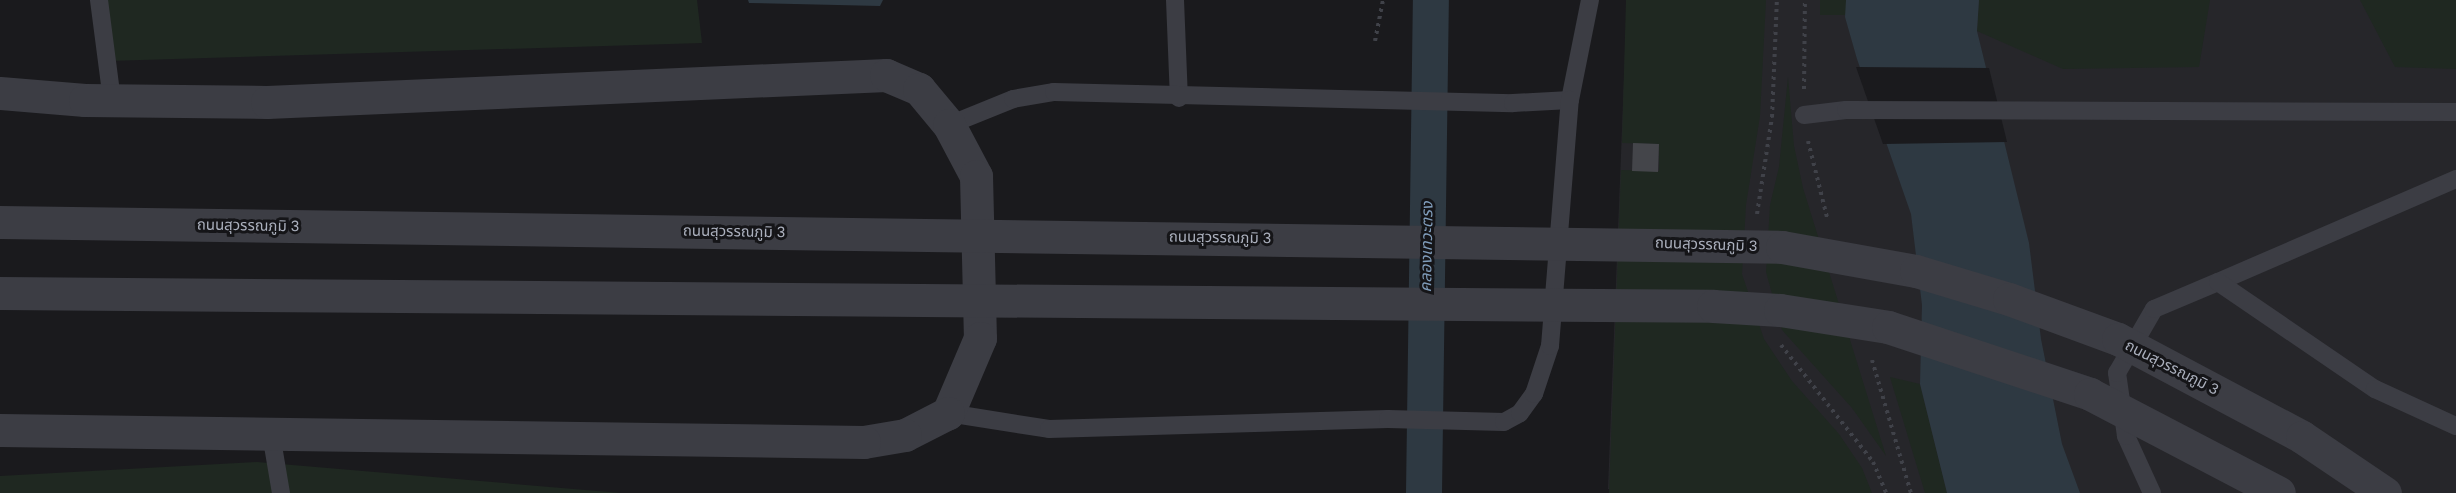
<!DOCTYPE html>
<meta charset="utf-8">
<style>
body{margin:0}
#map{position:relative;width:2456px;height:493px;overflow:hidden;background:#1a1a1d;font-family:Helvetica,"Noto Sans Thai",sans-serif}
div>[style]{position:absolute}
.built>*{inset:0;background:#26262a}
.green>*{inset:0;background:#1f2821;transform-origin:0 0}
.water>*{inset:0;background:#2e3942}
.pier>*{inset:0;background:#1a1a1d}
.canal>*{height:36px;margin:-18px;padding:0 18px;transform-origin:18px;border-radius:18px;background:#2e3942}
.building>*{inset:0;background:#44454a;transform-origin:0 0}
.path>*{height:4px;margin-top:-2px;transform-origin:0;background:repeating-linear-gradient(90deg,#404249 0 3px,transparent 0 7.5px)}
.service>*{height:18px;margin:-9px;padding:0 9px;transform-origin:9px;border-radius:9px;background:#3c3d44}
.minor>*{height:33px;margin:-16.5px;padding:0 16.5px;transform-origin:16.5px;border-radius:16.5px;background:#3c3d44}
.minor-bridge>*{height:33px;margin:-16.5px;padding:0 16.5px;transform-origin:16.5px;border-radius:16.5px;background:#3c3d44}
span{translate:-50% -50%;white-space:nowrap;text-align:center;line-height:1.15;-webkit-text-stroke:6px #151518;paint-order:stroke}
.street-label{font-size:15px;color:#abb0bd}
.water-label{font-size:16px;color:#809dbb;font-style:italic}
</style>
<div id="map">
<div class="built">
<i style="clip-path:polygon(1627px 0,2456px 0,2456px 493px,1627px 493px,1608px 489px)"></i>
</div>
<div class="green">
<i style="clip-path:polygon(99px 0,697px 0,702px 43px,108px 61px)"></i>
<i style="clip-path:polygon(1626px 0,1766px 0,1760px 116px,1746px 205px,1742px 274px,1764px 339px,1792px 381px,1839px 434px,1862px 468px,1872px 493px,1609px 493px,1621px 170px,1659px 171px,1659px 144px,1622px 143px)"></i>
<i style="left:1820px;top:0;width:26px;height:15px"></i>
<i style="clip-path:polygon(1979px 0,2210px 0,2199px 67px,2063px 69px,1977px 31px)"></i>
<i style="clip-path:polygon(2360px 0,2456px 0,2456px 69px,2395px 67px)"></i>
<i style="clip-path:polygon(1788px 77px,1794px 146px,1803px 188px,1886px 456px,1852px 408px,1782px 330px,1766px 272px,1770px 205px,1779px 167px)"></i>
<i style="clip-path:polygon(1890px 377px,1920px 384px,1947px 493px,1925px 493px)"></i>
<i style="clip-path:polygon(257px 462px,621px 493px,0 493px,0 476px)"></i>
</div>
<div class="water">
<i style="clip-path:polygon(748px 0,883px 0,880px 6px,749px 3px)"></i>
<i style="clip-path:polygon(1846px 0,1979px 0,1977px 31px,2029px 243px,2041px 339px,2062px 444px,2080px 493px,1947px 493px,1920px 384px,1922px 305px,1911px 214px,1857px 59px,1845px 17px)"></i>
</div>
<div class="pier">
<i style="clip-path:polygon(1856px 67px,1989px 68px,2007px 142px,1883px 144px)"></i>
</div>
<div class="canal">
<i style="left:1424px;top:493px;width:493px;rotate:-89.2deg"></i>
</div>
<div class="building">
<i style="left:1633px;top:143px;width:26px;height:28px;rotate:2deg"></i>
</div>
<div class="path">
<i style="left:1375px;top:41px;width:42px;rotate:-79deg"></i>
<i style="left:1804px;top:89px;width:89px;rotate:-89.4deg"></i>
<i style="left:1808px;top:141px;width:82px;rotate:76deg"></i>
<i style="left:1757px;top:214px;width:98px;rotate:-81.2deg"></i>
<i style="left:1772px;top:117px;width:117px;rotate:-87.6deg"></i>
<i style="left:1781px;top:345px;width:149px;rotate:51.8deg"></i>
<i style="left:1873px;top:462px;width:34px;rotate:67deg"></i>
<i style="left:1872px;top:360px;width:139px;rotate:73.7deg"></i>
</div>
<div class="service">
<i style="left:99px;top:0;width:101px;rotate:82.6deg"></i>
<i style="left:1175px;top:0;width:98px;rotate:87.7deg"></i>
<i style="left:1804px;top:115px;width:42px;rotate:-6.8deg"></i>
<i style="left:1846px;top:110px;width:610px;rotate:0.19deg"></i>
<i style="left:949px;top:125px;width:69px;rotate:-22.1deg"></i>
<i style="left:1013px;top:99px;width:42px;rotate:-9.7deg"></i>
<i style="left:1054px;top:92px;width:459px;rotate:1.4deg"></i>
<i style="left:1513px;top:103px;width:57px;rotate:-3deg"></i>
<i style="left:1570px;top:100px;width:102px;rotate:-78.7deg"></i>
<i style="left:2218px;top:282px;width:259px;rotate:-23.4deg"></i>
<i style="left:948px;top:413px;width:102px;rotate:9deg"></i>
<i style="left:1049px;top:429px;width:339px;rotate:-1.7deg"></i>
<i style="left:1388px;top:419px;width:116px;rotate:1.5deg"></i>
<i style="left:1504px;top:422px;width:18px;rotate:-29deg"></i>
<i style="left:1520px;top:413px;width:24px;rotate:-54deg"></i>
<i style="left:1534px;top:394px;width:51px;rotate:-71.6deg"></i>
<i style="left:1550px;top:346px;width:247px;rotate:-85.4deg"></i>
<i style="left:271px;top:434px;width:60px;rotate:80.4deg"></i>
<i style="left:2152px;top:493px;width:63px;rotate:-114.5deg"></i>
<i style="left:2126px;top:436px;width:64px;rotate:-98.1deg"></i>
<i style="left:2117px;top:373px;width:74px;rotate:-60deg"></i>
<i style="left:2154px;top:309px;width:69px;rotate:-22.9deg"></i>
<i style="left:2218px;top:282px;width:190px;rotate:34.3deg"></i>
<i style="left:2375px;top:389px;width:89px;rotate:24.6deg"></i>
</div>
<div class="minor">
<i style="left:0;top:93px;width:85px;rotate:4.7deg"></i>
<i style="left:85px;top:100px;width:182px;rotate:0.6deg"></i>
<i style="left:267px;top:102px;width:620px;rotate:-2.5deg"></i>
<i style="left:886px;top:75px;width:36px;rotate:23deg"></i>
<i style="left:919px;top:89px;width:47px;rotate:50.2deg"></i>
<i style="left:949px;top:125px;width:58px;rotate:62.1deg"></i>
<i style="left:976px;top:176px;width:162px;rotate:88.6deg"></i>
<i style="left:980px;top:338px;width:82px;rotate:113.1deg"></i>
<i style="left:948px;top:413px;width:48px;rotate:152.9deg"></i>
<i style="left:905px;top:435px;width:42px;rotate:170.3deg"></i>
<i style="left:864px;top:442px;width:864px;rotate:-179.2deg"></i>
</div>
<div class="minor-bridge">
<i style="left:0;top:222px;width:1782px;rotate:0.8deg"></i>
<i style="left:1782px;top:247px;width:136px;rotate:10.2deg"></i>
<i style="left:1916px;top:271px;width:97px;rotate:16.8deg"></i>
<i style="left:2009px;top:299px;width:116px;rotate:20.2deg"></i>
<i style="left:2118px;top:339px;width:208px;rotate:28deg"></i>
<i style="left:2302px;top:437px;width:100px;rotate:34deg"></i>
<i style="left:0;top:293px;width:1713px;rotate:0.43deg"></i>
<i style="left:1713px;top:306px;width:67px;rotate:3.4deg"></i>
<i style="left:1780px;top:310px;width:109px;rotate:8.9deg"></i>
<i style="left:1888px;top:327px;width:213px;rotate:18.3deg"></i>
<i style="left:2090px;top:394px;width:213px;rotate:27.6deg"></i>
</div>
<div class="street-label">
<span style="left:248px;top:225px;rotate:1deg">ถนนสุวรรณภูมิ 3</span>
<span style="left:734px;top:231px;rotate:1deg">ถนนสุวรรณภูมิ 3</span>
<span style="left:1220px;top:237px;rotate:1deg">ถนนสุวรรณภูมิ 3</span>
<span style="left:1706px;top:244px;rotate:2deg">ถนนสุวรรณภูมิ 3</span>
<span style="left:2172px;top:367px;rotate:27deg">ถนนสุวรรณภูมิ 3</span>
</div>
<div class="water-label">
<span style="left:1427px;top:247px;rotate:-89deg">คลองเทวะตรง</span>
</div>
</div>
